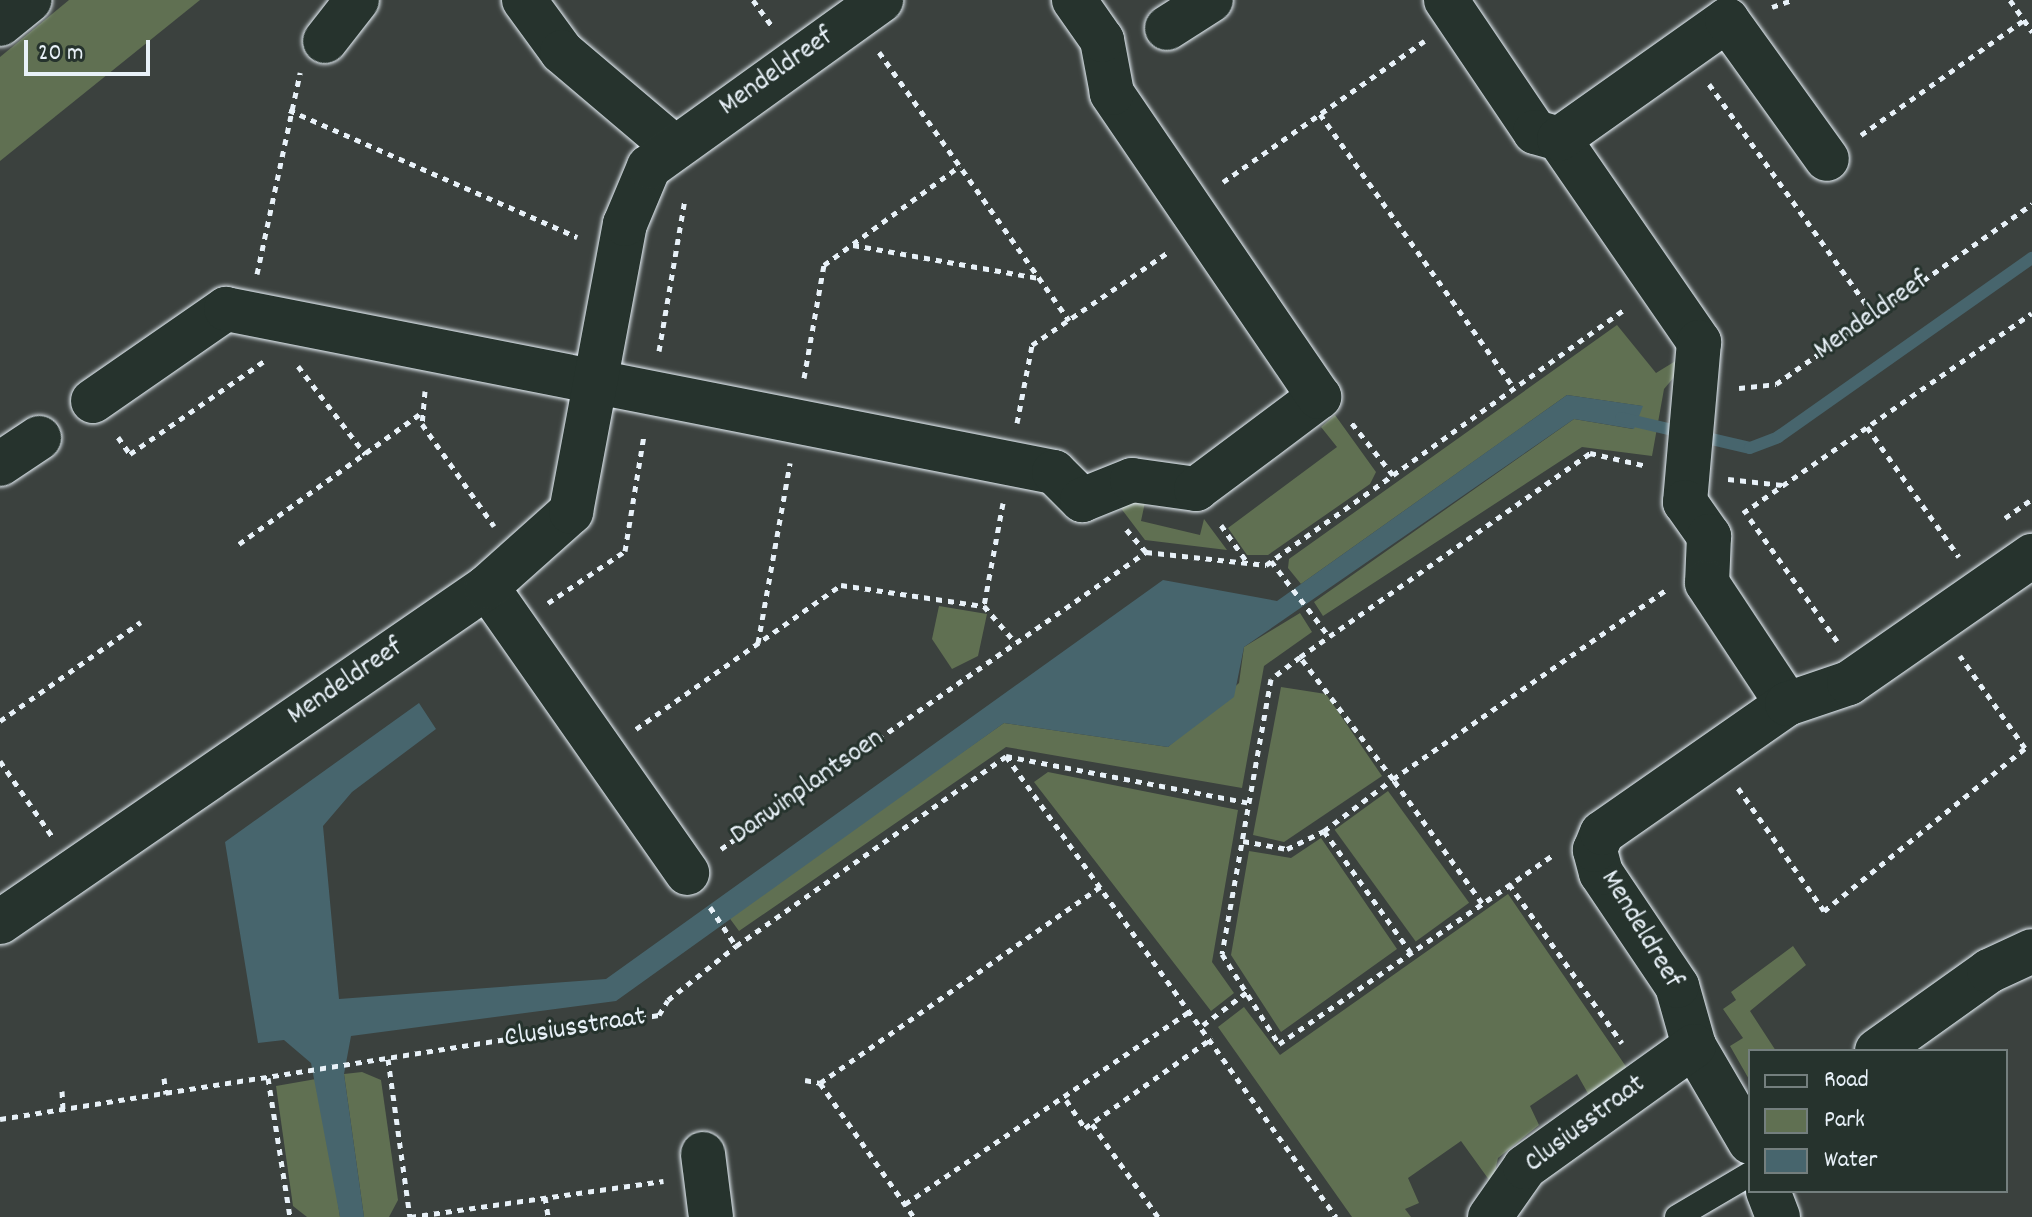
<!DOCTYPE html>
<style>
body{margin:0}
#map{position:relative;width:2032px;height:1217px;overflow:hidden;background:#3b413e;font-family:Dekko,sans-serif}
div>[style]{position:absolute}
.green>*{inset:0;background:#607052;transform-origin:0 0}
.water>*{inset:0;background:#47656d}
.stream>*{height:12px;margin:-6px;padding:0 6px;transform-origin:6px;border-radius:6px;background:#47656d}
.path>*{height:5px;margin-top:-2.5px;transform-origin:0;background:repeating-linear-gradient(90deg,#e8f1f8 0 6px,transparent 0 12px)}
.roads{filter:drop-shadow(0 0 2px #e8f1f8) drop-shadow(0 0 2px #e8f1f8)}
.lane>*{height:24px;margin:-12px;padding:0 12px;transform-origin:12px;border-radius:12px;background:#26332d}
.street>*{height:44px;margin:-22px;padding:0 22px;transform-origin:22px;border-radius:22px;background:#26332d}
.primary>*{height:44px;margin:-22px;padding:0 22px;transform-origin:22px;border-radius:22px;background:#26332d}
span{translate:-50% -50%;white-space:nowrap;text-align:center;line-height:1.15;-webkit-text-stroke:6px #26332d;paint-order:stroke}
.street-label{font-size:28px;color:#e8f1f8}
.legend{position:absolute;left:1748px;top:1049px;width:260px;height:144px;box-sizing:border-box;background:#26332d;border:2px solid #747f7e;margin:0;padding:10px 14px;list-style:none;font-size:24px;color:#e8f1f8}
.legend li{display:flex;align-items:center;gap:16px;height:40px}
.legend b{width:40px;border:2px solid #747f7e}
.scale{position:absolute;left:24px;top:40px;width:126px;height:36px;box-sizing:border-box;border:4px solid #e8f1f8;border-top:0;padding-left:10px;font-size:24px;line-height:28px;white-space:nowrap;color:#e8f1f8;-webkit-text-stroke:6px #26332d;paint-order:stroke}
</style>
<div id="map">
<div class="green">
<i style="clip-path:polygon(69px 0,200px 0,0 161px,0 57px)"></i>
<i style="clip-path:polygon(1617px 325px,1656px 373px,1682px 357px,1686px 363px,1664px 389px,1652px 456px,1582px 447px,1323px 616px,1314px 602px,1574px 419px,1633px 429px,1642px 406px,1567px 395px,1301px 584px,1288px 568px,1289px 559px)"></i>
<i style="clip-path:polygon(1335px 415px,1376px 472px,1370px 484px,1268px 555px,1247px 555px,1228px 528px,1337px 447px,1321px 427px)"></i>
<i style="clip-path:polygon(1147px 493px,1141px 521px,1200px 535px,1204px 519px,1227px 550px,1145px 540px,1120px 507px)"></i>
<i style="clip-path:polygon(939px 606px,987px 614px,978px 656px,952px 669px,932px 639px)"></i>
<i style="clip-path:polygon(1300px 613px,1312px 632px,1264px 666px,1242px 788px,1006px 747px,739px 931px,728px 916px,1004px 723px,1168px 747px,1239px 683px,1244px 647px)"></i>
<i style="clip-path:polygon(1281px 687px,1326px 694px,1382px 776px,1284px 842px,1253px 835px)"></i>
<i style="clip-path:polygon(1048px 772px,1238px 810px,1212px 962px,1234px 993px,1211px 1011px,1034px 782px)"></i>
<i style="left:1388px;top:791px;width:138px;height:66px;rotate:54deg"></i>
<i style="clip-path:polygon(1321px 838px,1397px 949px,1281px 1032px,1231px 955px,1249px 851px,1291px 858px)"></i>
<i style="clip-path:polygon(1508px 894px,1627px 1068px,1590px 1097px,1577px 1074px,1530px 1106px,1539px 1125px,1498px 1158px,1492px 1184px,1461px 1141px,1408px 1178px,1419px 1203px,1405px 1209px,1411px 1217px,1352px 1217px,1218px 1027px,1244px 1007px,1280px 1055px)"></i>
<i style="clip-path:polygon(1793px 946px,1806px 965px,1750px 1011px,1776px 1051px,1750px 1051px,1750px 1081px,1730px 1046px,1743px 1038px,1723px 1009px,1736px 1000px,1731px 992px)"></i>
<i style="clip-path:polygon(362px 1072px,381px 1080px,398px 1200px,389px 1217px,364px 1217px,344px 1074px)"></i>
<i style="clip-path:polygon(316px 1079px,326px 1121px,340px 1217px,307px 1217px,293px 1206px,276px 1086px)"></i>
</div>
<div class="water">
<i style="clip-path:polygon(1567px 395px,1643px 406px,1634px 429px,1574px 419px,1244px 647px,1234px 697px,1168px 747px,1004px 723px,616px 1001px,351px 1036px,344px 1074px,364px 1217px,340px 1217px,311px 1063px,284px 1040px,258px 1043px,225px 842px,419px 703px,436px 729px,352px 792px,323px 826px,339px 999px,606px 979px,1163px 580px,1277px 601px)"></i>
</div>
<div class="stream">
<i style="left:1621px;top:418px;width:132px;rotate:13.1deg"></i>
<i style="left:1750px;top:448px;width:30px;rotate:-21deg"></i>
<i style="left:1778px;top:437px;width:311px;rotate:-35.2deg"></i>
</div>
<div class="path">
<i style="left:753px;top:0;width:31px;rotate:54deg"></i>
<i style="left:2010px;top:0;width:39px;rotate:55deg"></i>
<i style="left:1772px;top:7px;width:21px;rotate:-19deg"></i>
<i style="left:879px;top:52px;width:329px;rotate:54.7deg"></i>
<i style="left:1709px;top:84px;width:284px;rotate:54.5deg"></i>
<i style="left:289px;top:110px;width:315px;rotate:23.8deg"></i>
<i style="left:1320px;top:114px;width:336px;rotate:54.7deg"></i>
<i style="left:1861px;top:135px;width:199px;rotate:-35.2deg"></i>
<i style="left:1223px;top:182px;width:246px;rotate:-35deg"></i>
<i style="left:853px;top:245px;width:189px;rotate:10.1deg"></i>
<i style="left:257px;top:274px;width:206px;rotate:-77.9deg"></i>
<i style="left:659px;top:351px;width:154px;rotate:-80.3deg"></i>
<i style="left:298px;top:366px;width:111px;rotate:52.7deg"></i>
<i style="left:804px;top:378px;width:115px;rotate:-80deg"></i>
<i style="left:824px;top:265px;width:168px;rotate:-36.1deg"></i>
<i style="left:1739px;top:388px;width:37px;rotate:-6deg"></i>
<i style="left:1776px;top:384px;width:313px;rotate:-35.1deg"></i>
<i style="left:425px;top:391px;width:33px;rotate:95deg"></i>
<i style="left:422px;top:424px;width:125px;rotate:54.8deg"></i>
<i style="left:1017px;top:423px;width:79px;rotate:-79.1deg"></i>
<i style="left:1032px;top:345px;width:167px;rotate:-34.3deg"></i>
<i style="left:1867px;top:427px;width:159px;rotate:54.7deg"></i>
<i style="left:118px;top:437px;width:21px;rotate:55deg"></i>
<i style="left:130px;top:454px;width:165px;rotate:-34.7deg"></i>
<i style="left:1393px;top:475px;width:287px;rotate:-35.6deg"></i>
<i style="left:1728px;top:479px;width:55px;rotate:6.2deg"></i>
<i style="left:1003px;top:503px;width:105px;rotate:100.5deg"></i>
<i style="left:984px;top:606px;width:48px;rotate:49.3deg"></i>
<i style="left:1743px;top:513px;width:351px;rotate:-34.7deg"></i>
<i style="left:2005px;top:518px;width:33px;rotate:-35deg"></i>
<i style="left:1750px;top:519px;width:150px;rotate:54.5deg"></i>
<i style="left:1221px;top:525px;width:45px;rotate:54.9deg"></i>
<i style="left:239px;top:544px;width:223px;rotate:-35.7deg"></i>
<i style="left:1146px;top:552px;width:121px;rotate:6.2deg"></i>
<i style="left:1266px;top:565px;width:156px;rotate:-35.3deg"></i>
<i style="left:1393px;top:475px;width:68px;rotate:-128.4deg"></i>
<i style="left:1271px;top:561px;width:93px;rotate:52.4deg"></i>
<i style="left:548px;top:603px;width:93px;rotate:-34deg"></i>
<i style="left:625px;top:551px;width:118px;rotate:-80.7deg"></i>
<i style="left:758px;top:643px;width:183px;rotate:-79.9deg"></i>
<i style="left:1300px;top:657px;width:355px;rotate:-35.1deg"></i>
<i style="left:1590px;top:453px;width:58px;rotate:12.8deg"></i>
<i style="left:0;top:721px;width:172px;rotate:-35.1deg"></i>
<i style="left:636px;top:729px;width:251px;rotate:-35.1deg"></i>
<i style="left:841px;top:585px;width:145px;rotate:8.4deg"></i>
<i style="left:1006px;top:756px;width:567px;rotate:54.4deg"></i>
<i style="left:0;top:761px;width:91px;rotate:55.3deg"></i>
<i style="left:1738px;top:788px;width:150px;rotate:55deg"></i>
<i style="left:1824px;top:911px;width:259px;rotate:-39deg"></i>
<i style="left:2025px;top:748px;width:113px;rotate:-125.2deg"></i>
<i style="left:1324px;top:831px;width:150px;rotate:54.5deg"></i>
<i style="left:1243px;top:841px;width:45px;rotate:10.3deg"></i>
<i style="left:1287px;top:849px;width:41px;rotate:-25.9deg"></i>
<i style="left:1324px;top:831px;width:86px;rotate:-37deg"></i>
<i style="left:1393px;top:779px;width:153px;rotate:-127.3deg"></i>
<i style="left:1300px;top:657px;width:36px;rotate:143deg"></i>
<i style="left:1271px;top:679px;width:279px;rotate:100.1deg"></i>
<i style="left:1222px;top:954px;width:107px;rotate:57.7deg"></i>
<i style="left:1279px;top:1044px;width:334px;rotate:-34.6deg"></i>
<i style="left:721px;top:849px;width:518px;rotate:-34.95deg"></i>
<i style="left:1146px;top:552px;width:30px;rotate:-131deg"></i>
<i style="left:1509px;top:884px;width:195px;rotate:54.6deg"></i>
<i style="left:1482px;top:903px;width:153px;rotate:-125.7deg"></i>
<i style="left:1393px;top:779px;width:333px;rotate:-34.7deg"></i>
<i style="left:710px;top:907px;width:47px;rotate:56.3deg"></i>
<i style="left:1203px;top:1025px;width:55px;rotate:-36.9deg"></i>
<i style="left:388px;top:1059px;width:160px;rotate:82.1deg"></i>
<i style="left:164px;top:1078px;width:16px;rotate:83deg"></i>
<i style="left:268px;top:1078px;width:141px;rotate:81deg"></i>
<i style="left:805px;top:1080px;width:15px;rotate:11deg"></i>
<i style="left:820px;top:1083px;width:343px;rotate:-35deg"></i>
<i style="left:820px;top:1083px;width:164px;rotate:55deg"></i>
<i style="left:62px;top:1091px;width:18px;rotate:87deg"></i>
<i style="left:1066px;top:1100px;width:34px;rotate:56deg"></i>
<i style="left:1085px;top:1128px;width:156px;rotate:-35.3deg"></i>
<i style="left:0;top:1119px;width:667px;rotate:-8.97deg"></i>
<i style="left:659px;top:1015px;width:17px;rotate:-59deg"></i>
<i style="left:668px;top:1000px;width:87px;rotate:-38.5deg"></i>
<i style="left:736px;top:946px;width:330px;rotate:-35.1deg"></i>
<i style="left:1006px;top:756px;width:248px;rotate:10.9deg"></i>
<i style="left:1092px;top:1124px;width:114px;rotate:54.6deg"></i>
<i style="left:545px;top:1197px;width:20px;rotate:81deg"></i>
<i style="left:905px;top:1204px;width:346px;rotate:-34.1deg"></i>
<i style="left:410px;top:1217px;width:256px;rotate:-8.1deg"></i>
</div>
<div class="roads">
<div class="lane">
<i style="left:1677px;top:1217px;width:85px;rotate:-30.5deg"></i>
</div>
<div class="street">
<i style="left:524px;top:0;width:64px;rotate:53.8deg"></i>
<i style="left:562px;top:52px;width:147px;rotate:40.3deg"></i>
<i style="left:1446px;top:0;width:159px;rotate:56deg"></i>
<i style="left:1535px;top:132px;width:25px;rotate:16deg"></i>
<i style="left:1559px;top:139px;width:247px;rotate:55.4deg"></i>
<i style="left:1699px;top:342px;width:161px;rotate:95deg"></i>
<i style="left:1685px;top:502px;width:42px;rotate:54.8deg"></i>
<i style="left:1709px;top:536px;width:47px;rotate:92.4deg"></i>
<i style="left:1707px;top:583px;width:145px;rotate:56.5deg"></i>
<i style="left:1167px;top:28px;width:52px;rotate:-32.5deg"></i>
<i style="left:325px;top:41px;width:52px;rotate:-52deg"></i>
<i style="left:1559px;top:139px;width:206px;rotate:-35.3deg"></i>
<i style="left:1727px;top:20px;width:171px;rotate:54.3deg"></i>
<i style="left:93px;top:401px;width:162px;rotate:-34.7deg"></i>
<i style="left:226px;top:309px;width:844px;rotate:11.14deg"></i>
<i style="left:1054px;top:472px;width:40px;rotate:45deg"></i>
<i style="left:1082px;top:500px;width:54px;rotate:-21.8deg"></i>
<i style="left:1132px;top:480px;width:65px;rotate:8deg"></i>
<i style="left:1196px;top:489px;width:154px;rotate:-36.8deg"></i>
<i style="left:1319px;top:397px;width:368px;rotate:-124.3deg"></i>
<i style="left:1112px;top:93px;width:54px;rotate:-100.7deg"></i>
<i style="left:1102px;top:40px;width:49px;rotate:-125deg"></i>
<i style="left:0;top:464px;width:47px;rotate:-33.7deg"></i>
<i style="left:487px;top:587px;width:349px;rotate:55deg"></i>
<i style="left:0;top:922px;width:591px;rotate:-34.52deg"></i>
<i style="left:487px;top:587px;width:113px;rotate:-41.8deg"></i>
<i style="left:571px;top:512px;width:293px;rotate:-79.4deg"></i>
<i style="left:625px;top:224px;width:62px;rotate:-67.2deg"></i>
<i style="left:649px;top:167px;width:286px;rotate:-35.7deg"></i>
<i style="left:1877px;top:1051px;width:138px;rotate:-35.5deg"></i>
<i style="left:1989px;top:971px;width:47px;rotate:-24.9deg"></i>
<i style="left:1750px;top:1142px;width:111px;rotate:-120.3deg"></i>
<i style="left:1694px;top:1046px;width:62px;rotate:-105.8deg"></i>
<i style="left:1677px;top:986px;width:136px;rotate:-123.9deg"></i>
<i style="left:1601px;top:873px;width:24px;rotate:-105deg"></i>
<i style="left:1595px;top:850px;width:18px;rotate:-68deg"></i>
<i style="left:1602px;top:833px;width:226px;rotate:-34.9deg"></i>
<i style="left:1787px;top:704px;width:65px;rotate:-18.7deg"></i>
<i style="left:1849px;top:683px;width:223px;rotate:-34.8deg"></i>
<i style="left:703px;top:1154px;width:64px;rotate:82.8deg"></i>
<i style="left:1768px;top:1191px;width:28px;rotate:69deg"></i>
<i style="left:1490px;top:1217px;width:61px;rotate:-55deg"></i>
<i style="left:1525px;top:1167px;width:208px;rotate:-35.6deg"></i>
</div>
<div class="primary">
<i style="left:0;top:24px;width:38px;rotate:-39deg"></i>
</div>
</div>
<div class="street-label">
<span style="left:777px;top:73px;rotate:-35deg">Mendeldreef</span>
<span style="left:1872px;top:317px;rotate:-35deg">Mendeldreef</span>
<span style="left:346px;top:683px;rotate:-34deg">Mendeldreef</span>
<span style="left:808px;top:788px;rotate:-35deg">Darwinplantsoen</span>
<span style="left:1640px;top:930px;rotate:59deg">Mendeldreef</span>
<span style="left:575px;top:1029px;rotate:-9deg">Clusiusstraat</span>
<span style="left:1586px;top:1125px;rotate:-37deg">Clusiusstraat</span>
</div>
<ul class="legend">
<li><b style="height:10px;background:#26332d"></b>Road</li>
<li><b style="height:22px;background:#607052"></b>Park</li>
<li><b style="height:22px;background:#47656d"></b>Water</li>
</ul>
<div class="scale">20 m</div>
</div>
